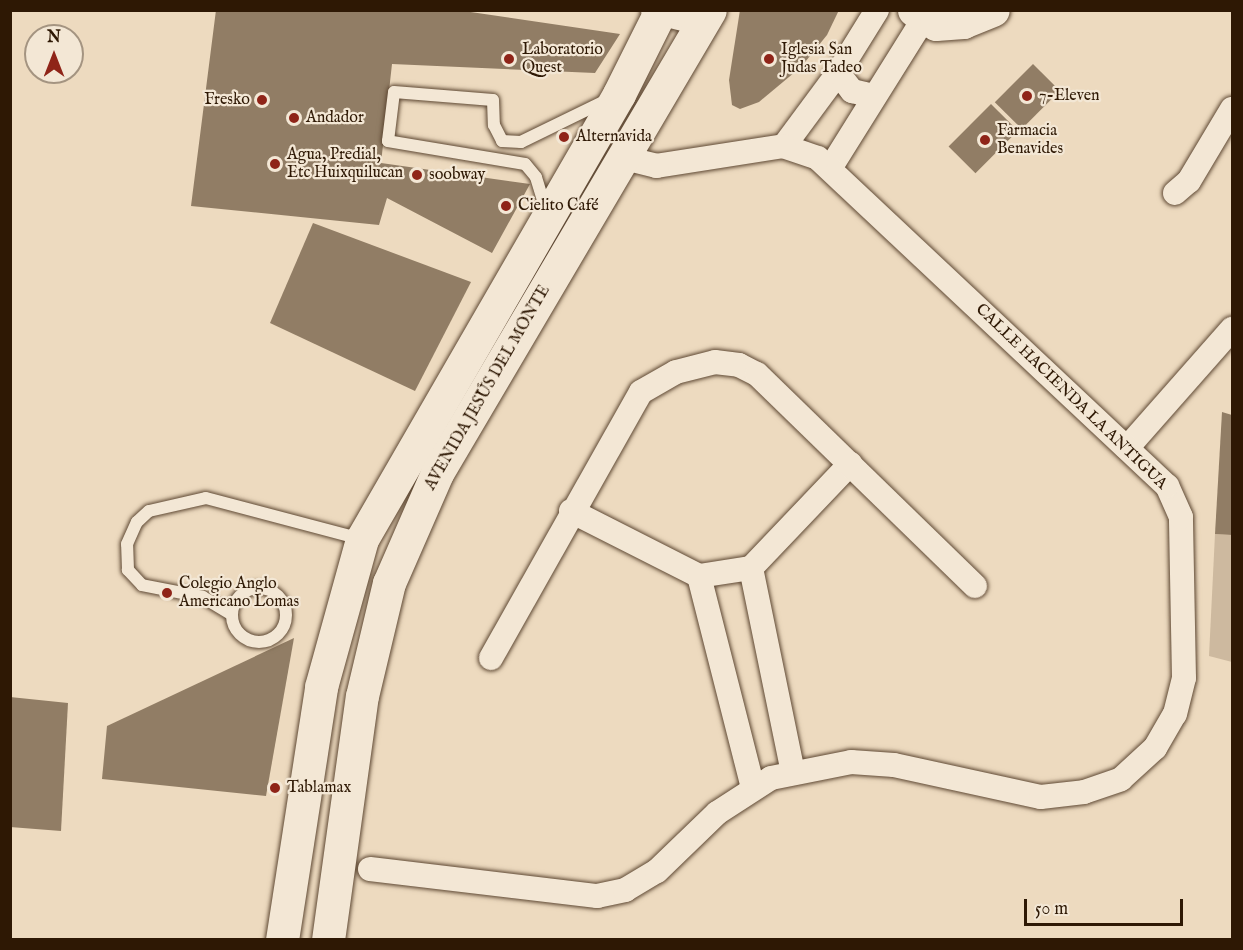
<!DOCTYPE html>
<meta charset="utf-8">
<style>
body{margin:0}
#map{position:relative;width:1243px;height:950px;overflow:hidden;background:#eddabf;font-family:"IM FELL English",serif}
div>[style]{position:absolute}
.green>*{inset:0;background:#cdb99f}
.building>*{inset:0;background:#917d65;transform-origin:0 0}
.roads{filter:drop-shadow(0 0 2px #5e4833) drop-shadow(0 0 2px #5e4833)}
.service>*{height:12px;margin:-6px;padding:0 6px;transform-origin:6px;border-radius:6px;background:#f3e7d5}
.service>.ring{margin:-6px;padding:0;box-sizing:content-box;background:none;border:12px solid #f3e7d5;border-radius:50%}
.minor>*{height:24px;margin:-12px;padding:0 12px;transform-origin:12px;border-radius:12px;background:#f3e7d5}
.tertiary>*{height:28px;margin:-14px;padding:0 14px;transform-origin:14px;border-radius:14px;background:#f3e7d5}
.secondary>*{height:33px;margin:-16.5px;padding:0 16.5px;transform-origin:16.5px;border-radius:16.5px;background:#f3e7d5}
.dots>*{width:16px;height:16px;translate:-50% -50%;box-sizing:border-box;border:3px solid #f3e7d5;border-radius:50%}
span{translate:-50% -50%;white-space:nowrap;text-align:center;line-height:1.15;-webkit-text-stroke:4.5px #f3e7d5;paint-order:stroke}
.poi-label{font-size:16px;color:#2e1804}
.left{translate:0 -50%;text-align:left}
.right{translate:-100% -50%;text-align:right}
.street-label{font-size:16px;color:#2e1804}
.frame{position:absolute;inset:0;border:12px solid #2e1804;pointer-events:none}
.north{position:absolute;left:24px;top:24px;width:60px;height:60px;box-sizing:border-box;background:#f3e7d5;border:2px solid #a49481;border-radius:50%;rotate:0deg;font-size:16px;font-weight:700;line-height:24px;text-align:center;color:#2e1804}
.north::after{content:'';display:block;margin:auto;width:21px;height:27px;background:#8f2418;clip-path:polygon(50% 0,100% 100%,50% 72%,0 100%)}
.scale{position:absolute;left:1024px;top:899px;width:159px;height:27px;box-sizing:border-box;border:3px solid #2e1804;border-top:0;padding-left:8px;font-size:18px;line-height:21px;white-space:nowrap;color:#2e1804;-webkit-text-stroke:4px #f3e7d5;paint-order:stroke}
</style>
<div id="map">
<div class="green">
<i style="clip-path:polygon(1215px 534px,1232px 535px,1232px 662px,1209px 656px)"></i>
</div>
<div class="building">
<i style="clip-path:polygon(216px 10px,457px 10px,620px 34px,595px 73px,392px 64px,381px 163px,530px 184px,492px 253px,387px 198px,379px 225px,191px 206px)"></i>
<i style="clip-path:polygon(740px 10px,839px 10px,827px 35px,801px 67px,759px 102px,740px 109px,732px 105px,729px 80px)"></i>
<i style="left:1033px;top:64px;width:38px;height:54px;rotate:45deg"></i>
<i style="left:991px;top:104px;width:38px;height:60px;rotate:45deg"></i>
<i style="clip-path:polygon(313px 223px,471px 282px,415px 391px,270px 323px)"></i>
<i style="clip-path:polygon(1222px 412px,1232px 415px,1232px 535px,1215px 534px)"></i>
<i style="clip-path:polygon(294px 638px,266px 796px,102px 779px,107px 726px)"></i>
<i style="clip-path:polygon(10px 697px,68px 703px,61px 831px,10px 827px)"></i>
</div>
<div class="roads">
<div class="service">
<i style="left:546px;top:210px;width:34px;rotate:-107deg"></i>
<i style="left:536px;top:177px;width:17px;rotate:-130deg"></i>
<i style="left:525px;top:164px;width:139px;rotate:-170.5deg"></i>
<i style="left:388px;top:141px;width:49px;rotate:-83deg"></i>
<i style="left:394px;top:92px;width:99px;rotate:4.6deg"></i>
<i style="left:493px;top:100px;width:25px;rotate:88deg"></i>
<i style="left:494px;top:125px;width:18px;rotate:63deg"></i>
<i style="left:502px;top:141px;width:19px;rotate:3deg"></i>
<i style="left:521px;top:142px;width:96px;rotate:-26deg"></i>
<i class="ring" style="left:232px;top:588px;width:42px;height:42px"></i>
<i style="left:231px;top:614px;width:33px;rotate:-149deg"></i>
<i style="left:203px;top:597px;width:62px;rotate:-168.9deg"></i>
<i style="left:142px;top:585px;width:21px;rotate:-133deg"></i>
<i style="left:128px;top:570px;width:26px;rotate:-92deg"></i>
<i style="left:127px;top:544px;width:24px;rotate:-66deg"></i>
<i style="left:137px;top:522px;width:16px;rotate:-43deg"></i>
<i style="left:149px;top:511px;width:58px;rotate:-12.8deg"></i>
<i style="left:206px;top:498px;width:160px;rotate:14.8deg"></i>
</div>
<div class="minor">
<i style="left:838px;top:73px;width:23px;rotate:52deg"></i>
<i style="left:852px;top:91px;width:23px;rotate:13deg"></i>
<i style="left:784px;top:146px;width:91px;rotate:-53.5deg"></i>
<i style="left:838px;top:73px;width:74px;rotate:-58.2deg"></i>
<i style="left:831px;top:167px;width:185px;rotate:-58deg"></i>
<i style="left:1175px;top:193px;width:18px;rotate:-41deg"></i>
<i style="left:1189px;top:181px;width:84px;rotate:-59.2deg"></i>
<i style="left:1127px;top:448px;width:159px;rotate:-48.6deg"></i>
<i style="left:571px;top:511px;width:144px;rotate:26.9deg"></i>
<i style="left:699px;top:576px;width:53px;rotate:-8.7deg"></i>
<i style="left:751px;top:568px;width:144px;rotate:-46.4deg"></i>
<i style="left:751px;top:568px;width:208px;rotate:78.4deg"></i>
<i style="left:699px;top:576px;width:219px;rotate:75.7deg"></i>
<i style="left:491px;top:658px;width:305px;rotate:-60.6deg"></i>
<i style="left:641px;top:392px;width:40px;rotate:-29.7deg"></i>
<i style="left:676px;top:372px;width:40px;rotate:-14.4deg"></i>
<i style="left:715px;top:362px;width:24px;rotate:7deg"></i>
<i style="left:739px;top:365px;width:20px;rotate:27deg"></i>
<i style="left:757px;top:374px;width:304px;rotate:44.2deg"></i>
<i style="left:370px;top:869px;width:229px;rotate:6.8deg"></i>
<i style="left:597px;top:896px;width:29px;rotate:-12deg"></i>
<i style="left:625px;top:890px;width:37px;rotate:-31deg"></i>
<i style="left:657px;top:871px;width:83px;rotate:-44deg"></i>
<i style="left:717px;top:813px;width:64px;rotate:-32.9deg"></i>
<i style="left:771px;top:778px;width:82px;rotate:-11.3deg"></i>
<i style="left:851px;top:762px;width:43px;rotate:4deg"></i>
<i style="left:894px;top:765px;width:150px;rotate:12.3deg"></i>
<i style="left:1041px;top:797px;width:43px;rotate:-6.6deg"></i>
<i style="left:1084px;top:792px;width:39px;rotate:-19deg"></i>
<i style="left:1121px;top:779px;width:46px;rotate:-42.4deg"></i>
<i style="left:1155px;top:748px;width:39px;rotate:-60deg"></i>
<i style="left:1175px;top:714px;width:37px;rotate:-76deg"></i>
<i style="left:1184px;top:678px;width:161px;rotate:-91.1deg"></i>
<i style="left:1181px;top:517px;width:34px;rotate:-114deg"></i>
<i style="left:1167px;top:486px;width:479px;rotate:-136.8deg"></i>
<i style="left:818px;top:158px;width:36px;rotate:-161deg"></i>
<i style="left:784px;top:146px;width:129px;rotate:171.1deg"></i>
<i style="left:657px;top:166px;width:37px;rotate:-166deg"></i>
</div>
<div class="tertiary">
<i style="left:655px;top:10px;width:49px;rotate:14deg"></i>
</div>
<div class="secondary">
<i style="left:914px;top:10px;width:26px;rotate:32deg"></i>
<i style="left:936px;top:24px;width:27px;rotate:-4deg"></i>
<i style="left:963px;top:22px;width:32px;rotate:-22deg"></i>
<i style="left:282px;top:940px;width:256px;rotate:-81.2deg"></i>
<i style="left:321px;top:687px;width:154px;rotate:-74.5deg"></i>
<i style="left:362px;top:539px;width:514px;rotate:-59.99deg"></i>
<i style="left:619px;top:94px;width:94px;rotate:-63.4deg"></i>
<i style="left:328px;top:940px;width:246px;rotate:-82.1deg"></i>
<i style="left:362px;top:696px;width:116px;rotate:-76.6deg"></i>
<i style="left:389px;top:583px;width:120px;rotate:-66.4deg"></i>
<i style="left:437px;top:473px;width:537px;rotate:-59.48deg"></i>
</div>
</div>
<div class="dots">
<i style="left:509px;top:59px;background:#8f2418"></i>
<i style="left:769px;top:59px;background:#8f2418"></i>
<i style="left:1027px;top:96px;background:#8f2418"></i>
<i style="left:262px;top:100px;background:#8f2418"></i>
<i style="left:294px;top:118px;background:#8f2418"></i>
<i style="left:564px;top:137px;background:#8f2418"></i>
<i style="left:985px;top:140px;background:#8f2418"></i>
<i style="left:275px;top:164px;background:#8f2418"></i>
<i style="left:417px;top:175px;background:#8f2418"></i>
<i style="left:506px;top:206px;background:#8f2418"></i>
<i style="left:167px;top:593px;background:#8f2418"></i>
<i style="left:275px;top:788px;background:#8f2418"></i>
</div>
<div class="poi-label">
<span class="left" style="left:522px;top:59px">Laboratorio<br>Quest</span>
<span class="left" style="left:781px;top:59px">Iglesia San<br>Judas Tadeo</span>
<span class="left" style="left:1039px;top:96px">7-Eleven</span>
<span class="right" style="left:250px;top:100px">Fresko</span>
<span class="left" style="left:306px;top:118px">Andador</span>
<span class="left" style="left:997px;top:140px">Farmacia<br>Benavides</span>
<span class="left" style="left:576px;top:137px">Alternavida</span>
<span class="left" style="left:287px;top:164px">Agua, Predial,<br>Etc Huixquilucan</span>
<span class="left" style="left:429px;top:175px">soobway</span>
<span class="left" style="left:518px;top:206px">Cielito Café</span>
<span class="left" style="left:179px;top:593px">Colegio Anglo<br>Americano Lomas</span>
<span class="left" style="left:287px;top:788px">Tablamax</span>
</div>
<div class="street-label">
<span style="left:488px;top:388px;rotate:-60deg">AVENIDA JESÚS DEL MONTE</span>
<span style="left:1071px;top:397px;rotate:44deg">CALLE HACIENDA LA ANTIGUA</span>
</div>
<div class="frame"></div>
<div class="north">N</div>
<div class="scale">50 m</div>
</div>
